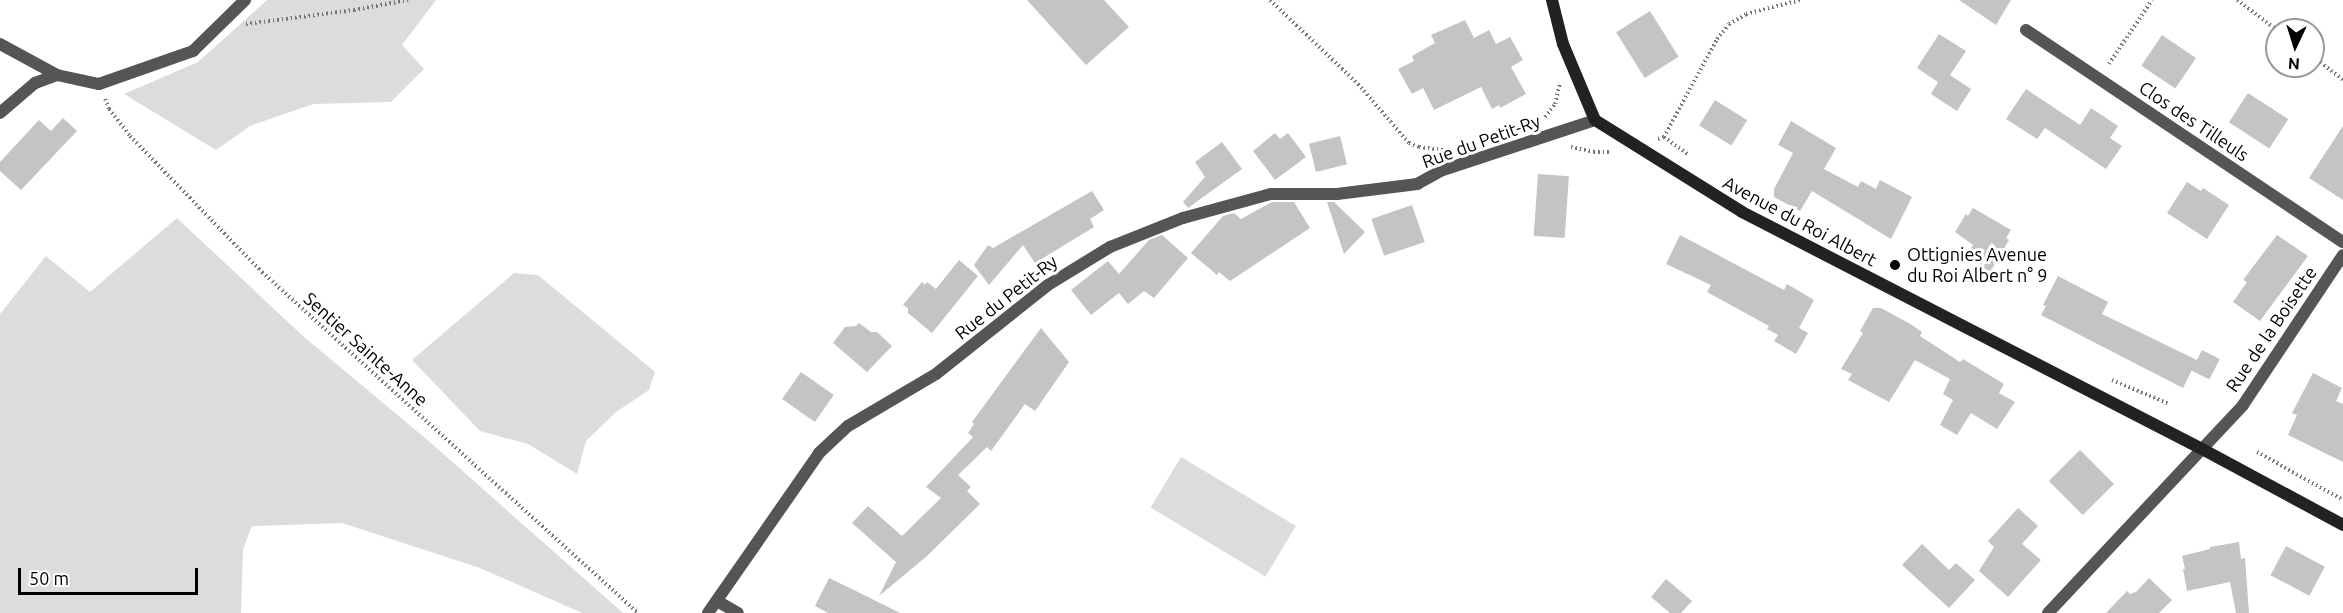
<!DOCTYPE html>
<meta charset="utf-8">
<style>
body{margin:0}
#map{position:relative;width:2343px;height:613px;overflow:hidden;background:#fff;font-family:Ubuntu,sans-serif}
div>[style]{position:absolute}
.green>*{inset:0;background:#dcdcdc;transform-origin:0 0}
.building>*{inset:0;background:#c4c4c4;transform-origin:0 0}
.path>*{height:4px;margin-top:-2px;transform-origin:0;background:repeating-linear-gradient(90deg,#777 0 1.5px,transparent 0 4.5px)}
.minor>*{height:12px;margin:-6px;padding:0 6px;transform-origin:6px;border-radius:6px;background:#555}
.secondary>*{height:12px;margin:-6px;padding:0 6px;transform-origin:6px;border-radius:6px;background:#222}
.dots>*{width:16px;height:16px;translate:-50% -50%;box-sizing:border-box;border:3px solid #fff;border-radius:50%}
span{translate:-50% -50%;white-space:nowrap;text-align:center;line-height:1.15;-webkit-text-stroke:6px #fff;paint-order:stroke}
.street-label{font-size:18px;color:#000}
.poi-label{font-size:18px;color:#000}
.left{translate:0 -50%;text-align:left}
.north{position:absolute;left:2265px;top:18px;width:60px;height:60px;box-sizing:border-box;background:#fff;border:2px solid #999;border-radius:50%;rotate:184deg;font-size:16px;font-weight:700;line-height:24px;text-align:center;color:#000}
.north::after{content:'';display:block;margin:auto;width:21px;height:27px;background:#000;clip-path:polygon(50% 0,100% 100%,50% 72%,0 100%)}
.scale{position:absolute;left:18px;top:568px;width:180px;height:27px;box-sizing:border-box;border:3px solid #000;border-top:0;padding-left:8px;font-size:18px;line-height:21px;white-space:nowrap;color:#000;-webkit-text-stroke:4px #fff;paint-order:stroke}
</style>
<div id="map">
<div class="green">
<i style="clip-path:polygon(267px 0,436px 0,402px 45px,424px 69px,391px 102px,313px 104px,250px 126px,216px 150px,124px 94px,198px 62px)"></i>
<i style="clip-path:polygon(177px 218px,304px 337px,431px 443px,623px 613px,582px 613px,480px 568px,342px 523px,252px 526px,243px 549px,241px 613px,0 613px,0 314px,46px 256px,90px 292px)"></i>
<i style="clip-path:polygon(514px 273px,538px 275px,655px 372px,649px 390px,616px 412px,586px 441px,577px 474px,528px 444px,480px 431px,412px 360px)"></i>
<i style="left:1181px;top:457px;width:134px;height:59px;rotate:31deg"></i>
</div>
<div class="building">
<i style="clip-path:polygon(1027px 0,1104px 0,1129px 27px,1086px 65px)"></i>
<i style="clip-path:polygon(1959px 0,2011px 0,1996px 25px)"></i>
<i style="left:1650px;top:11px;width:54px;height:40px;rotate:58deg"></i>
<i style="clip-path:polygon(1465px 20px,1474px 38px,1489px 30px,1496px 44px,1510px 37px,1523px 60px,1511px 67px,1526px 94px,1500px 108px,1499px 105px,1492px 109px,1481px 87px,1434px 110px,1423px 88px,1412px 94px,1398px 69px,1414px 61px,1412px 56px,1435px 43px,1431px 35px)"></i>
<i style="clip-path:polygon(1939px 34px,1966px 51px,1950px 75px,1971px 89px,1957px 111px,1931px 94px,1938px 82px,1917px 68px)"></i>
<i style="left:2162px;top:35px;width:41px;height:37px;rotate:34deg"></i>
<i style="clip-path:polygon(2026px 89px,2080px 125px,2091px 108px,2118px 126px,2110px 138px,2122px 146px,2106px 169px,2045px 128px,2037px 139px,2006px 119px)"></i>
<i style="left:2248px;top:93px;width:48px;height:35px;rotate:33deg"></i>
<i style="left:1715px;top:100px;width:38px;height:30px;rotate:32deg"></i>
<i style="clip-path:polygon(63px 118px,77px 131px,21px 190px,0 171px,0 162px,39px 120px,51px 131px)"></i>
<i style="clip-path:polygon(1791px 121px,1836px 148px,1824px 169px,1858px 187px,1861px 181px,1876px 189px,1880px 180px,1912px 197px,1891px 239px,1812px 191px,1800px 211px,1774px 197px,1774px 189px,1793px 153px,1778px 145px)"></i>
<i style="clip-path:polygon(2343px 126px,2343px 200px,2309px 178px)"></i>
<i style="clip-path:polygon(1275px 133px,1280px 139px,1288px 133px,1306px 157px,1275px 180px,1253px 151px)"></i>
<i style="left:1340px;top:136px;width:29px;height:32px;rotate:76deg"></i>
<i style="clip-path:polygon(1222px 142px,1242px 169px,1188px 208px,1183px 202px,1205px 177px,1195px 162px)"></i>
<i style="left:1538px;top:174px;width:31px;height:62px;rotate:4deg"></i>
<i style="clip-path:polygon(2187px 182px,2201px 191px,2203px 188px,2229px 205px,2207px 239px,2167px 213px)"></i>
<i style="clip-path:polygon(1092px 191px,1104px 210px,1090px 219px,1094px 227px,1035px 263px,1023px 245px,989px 285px,974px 265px,988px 245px,993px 248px)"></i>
<i style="clip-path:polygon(1272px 202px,1294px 202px,1310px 228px,1230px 281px,1219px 272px,1217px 275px,1191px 253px,1223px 216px,1234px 213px,1241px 219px)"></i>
<i style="clip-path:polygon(1327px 202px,1334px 202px,1365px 232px,1344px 254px)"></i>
<i style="left:1412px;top:205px;width:39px;height:43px;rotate:71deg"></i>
<i style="clip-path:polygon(1973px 208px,2011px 230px,2006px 238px,2009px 240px,1990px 272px,1966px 257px,1973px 245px,1955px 232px,1966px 214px,1968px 216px)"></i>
<i style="clip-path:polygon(1162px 235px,1188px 258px,1154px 298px,1144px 291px,1128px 304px,1119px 293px,1091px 315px,1071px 290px,1108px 261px,1119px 274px,1149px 240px)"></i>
<i style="clip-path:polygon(1680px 235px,1784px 290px,1787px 284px,1814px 300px,1799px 328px,1808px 333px,1796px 354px,1774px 341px,1778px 335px,1767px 329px,1769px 326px,1707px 292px,1711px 285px,1666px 264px)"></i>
<i style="clip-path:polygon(2277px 235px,2308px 256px,2260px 321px,2233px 302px,2247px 282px,2243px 280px)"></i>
<i style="clip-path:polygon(959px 260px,978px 276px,932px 333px,908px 313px,908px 308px,903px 305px,922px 282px,925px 285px,927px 282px,936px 289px)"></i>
<i style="clip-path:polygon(2058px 276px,2108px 302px,2102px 314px,2197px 360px,2183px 388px,2041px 315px,2046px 306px,2043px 305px)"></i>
<i style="clip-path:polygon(1873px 308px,1881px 308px,1912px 325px,1922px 332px,1920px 336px,1960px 362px,1963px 359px,2004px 384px,1999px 393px,2015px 402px,1997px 429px,1971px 413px,1957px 435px,1940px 425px,1953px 400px,1943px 394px,1950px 379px,1915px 360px,1889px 402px,1848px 380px,1852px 374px,1841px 369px,1863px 333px,1860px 331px)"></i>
<i style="clip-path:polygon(859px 323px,871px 332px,877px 332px,892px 346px,867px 372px,833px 343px,845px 327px,856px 326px)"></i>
<i style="clip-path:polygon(1041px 328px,1069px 362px,1035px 411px,1025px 404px,991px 451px,987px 447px,958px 475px,971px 487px,967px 491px,980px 504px,927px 556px,879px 596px,896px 562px,852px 523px,868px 506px,902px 536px,941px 498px,926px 487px,973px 437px,968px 433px,974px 424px,972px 422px)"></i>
<i style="left:2202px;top:350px;width:20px;height:23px;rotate:27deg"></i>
<i style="left:801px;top:372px;width:40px;height:33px;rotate:35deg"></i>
<i style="clip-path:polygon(2313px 373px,2342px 388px,2336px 401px,2343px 404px,2343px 462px,2288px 435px,2297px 415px,2292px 413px)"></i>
<i style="left:2080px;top:450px;width:48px;height:44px;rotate:45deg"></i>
<i style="clip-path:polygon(2018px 508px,2038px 526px,2022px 544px,2041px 560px,2008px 597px,1979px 571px,1994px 547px,1988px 541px)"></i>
<i style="clip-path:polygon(2239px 542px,2241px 559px,2245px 558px,2249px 613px,2236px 613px,2230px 582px,2187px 591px,2183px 569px,2185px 569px,2182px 556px,2210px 549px,2210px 547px)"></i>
<i style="clip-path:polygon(1922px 544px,1949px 570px,1956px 563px,1975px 580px,1949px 608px,1902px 565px)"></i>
<i style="left:2286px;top:546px;width:44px;height:33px;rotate:28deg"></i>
<i style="clip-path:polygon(829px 578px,860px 593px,900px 613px,828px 613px,815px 606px)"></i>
<i style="clip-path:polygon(2149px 578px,2172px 600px,2159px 613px,2106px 613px,2127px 591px,2130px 594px,2136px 592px)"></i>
<i style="clip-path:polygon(1666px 579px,1692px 601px,1681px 613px,1670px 613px,1651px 597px)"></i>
</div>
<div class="path">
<i style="left:1270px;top:0;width:122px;rotate:43.7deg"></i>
<i style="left:1358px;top:84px;width:78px;rotate:49.2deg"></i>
<i style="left:1409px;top:143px;width:11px;rotate:22deg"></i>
<i style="left:1419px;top:147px;width:26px;rotate:7deg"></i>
<i style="left:2237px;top:0;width:50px;rotate:36.9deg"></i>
<i style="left:246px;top:24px;width:109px;rotate:-7.4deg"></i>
<i style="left:354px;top:10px;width:55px;rotate:-10.5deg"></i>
<i style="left:2313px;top:57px;width:38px;rotate:37deg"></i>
<i style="left:2109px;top:64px;width:77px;rotate:-56.1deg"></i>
<i style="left:105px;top:99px;width:11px;rotate:68deg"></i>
<i style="left:109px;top:109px;width:34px;rotate:52deg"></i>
<i style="left:130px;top:136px;width:190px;rotate:45.9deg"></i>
<i style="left:262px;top:272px;width:508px;rotate:42.21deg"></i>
<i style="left:1545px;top:117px;width:16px;rotate:-52deg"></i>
<i style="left:1555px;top:104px;width:22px;rotate:-77deg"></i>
<i style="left:1664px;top:137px;width:111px;rotate:-61.6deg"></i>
<i style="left:1717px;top:39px;width:19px;rotate:-51deg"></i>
<i style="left:1729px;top:24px;width:20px;rotate:-30deg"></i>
<i style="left:1746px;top:14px;width:56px;rotate:-14.5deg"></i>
<i style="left:1658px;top:139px;width:6px;rotate:-18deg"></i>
<i style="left:1664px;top:137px;width:31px;rotate:36deg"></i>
<i style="left:1571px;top:147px;width:24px;rotate:12deg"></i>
<i style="left:1594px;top:152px;width:17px"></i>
<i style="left:1731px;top:182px;width:65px;rotate:28.5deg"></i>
<i style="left:2112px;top:380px;width:62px;rotate:22.8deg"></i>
<i style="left:2257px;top:452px;width:98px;rotate:29.2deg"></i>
</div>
<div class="minor">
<i style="left:2026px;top:30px;width:381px;rotate:33.8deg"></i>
<i style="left:0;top:44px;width:65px;rotate:28.5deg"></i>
<i style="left:57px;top:75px;width:43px;rotate:12.1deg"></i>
<i style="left:99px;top:84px;width:100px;rotate:-19.3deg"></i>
<i style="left:193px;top:51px;width:73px;rotate:-44.4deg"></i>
<i style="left:0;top:113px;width:46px;rotate:-40.6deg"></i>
<i style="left:35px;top:83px;width:23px;rotate:-20deg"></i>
<i style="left:717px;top:601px;width:24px;rotate:30deg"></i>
<i style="left:708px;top:613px;width:195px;rotate:-55.2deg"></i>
<i style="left:819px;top:453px;width:40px;rotate:-43deg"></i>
<i style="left:848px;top:426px;width:102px;rotate:-30.6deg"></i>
<i style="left:936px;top:374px;width:143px;rotate:-38.5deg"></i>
<i style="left:1048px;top:285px;width:73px;rotate:-31.5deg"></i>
<i style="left:1110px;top:247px;width:79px;rotate:-21.7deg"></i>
<i style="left:1183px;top:218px;width:91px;rotate:-15.3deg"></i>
<i style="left:1271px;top:194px;width:66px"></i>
<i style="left:1337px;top:194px;width:81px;rotate:-7.1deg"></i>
<i style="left:1417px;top:184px;width:26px;rotate:-29deg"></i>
<i style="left:1440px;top:171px;width:163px;rotate:-18.2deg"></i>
<i style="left:2048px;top:613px;width:285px;rotate:-46.8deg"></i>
<i style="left:2243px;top:405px;width:180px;rotate:-56.3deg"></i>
</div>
<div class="secondary">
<i style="left:1552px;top:0;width:45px;rotate:76deg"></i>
<i style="left:1563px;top:44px;width:82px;rotate:67.2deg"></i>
<i style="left:1595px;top:120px;width:173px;rotate:32deg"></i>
<i style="left:1742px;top:212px;width:520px;rotate:27.26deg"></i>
<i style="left:2204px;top:450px;width:158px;rotate:28.3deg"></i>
</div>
<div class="dots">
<i style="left:1895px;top:265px;background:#000"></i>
</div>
<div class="street-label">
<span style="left:2194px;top:121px;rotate:34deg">Clos des Tilleuls</span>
<span style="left:1481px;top:141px;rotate:-20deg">Rue du Petit-Ry</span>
<span style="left:1800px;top:221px;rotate:28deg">Avenue du Roi Albert</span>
<span style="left:1006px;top:297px;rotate:-38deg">Rue du Petit-Ry</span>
<span style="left:2271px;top:329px;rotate:-56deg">Rue de la Boisette</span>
<span style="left:366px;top:349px;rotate:42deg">Sentier Sainte-Anne</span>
</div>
<div class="poi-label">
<span class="left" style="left:1907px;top:265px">Ottignies Avenue<br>du Roi Albert n° 9</span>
</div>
<div class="north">N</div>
<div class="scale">50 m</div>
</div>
